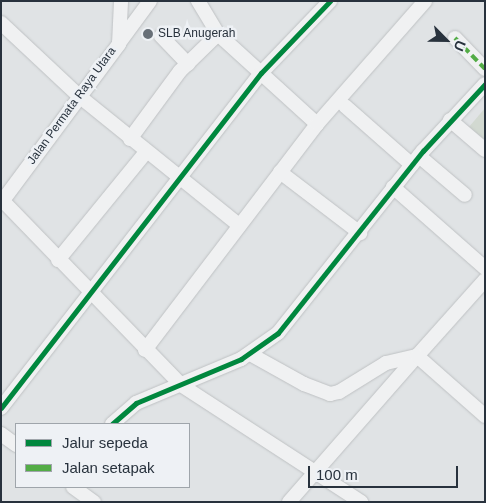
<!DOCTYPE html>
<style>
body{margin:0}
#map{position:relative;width:486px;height:503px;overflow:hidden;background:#e0e3e5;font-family:Helvetica,sans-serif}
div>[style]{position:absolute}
.green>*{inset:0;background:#d2d9d1}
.roads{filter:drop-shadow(0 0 1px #bec1c3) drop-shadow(0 0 1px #bec1c3)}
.minor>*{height:14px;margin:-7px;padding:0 7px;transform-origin:7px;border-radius:7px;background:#f0f1f2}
.quiet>*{height:4px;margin-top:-2px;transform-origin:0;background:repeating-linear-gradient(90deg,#53ac46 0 8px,transparent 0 12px)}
.cycleway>*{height:5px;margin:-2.5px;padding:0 2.5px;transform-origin:2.5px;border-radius:2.5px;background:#00873e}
.dots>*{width:14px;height:14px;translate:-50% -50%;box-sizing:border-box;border:2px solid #eef1f5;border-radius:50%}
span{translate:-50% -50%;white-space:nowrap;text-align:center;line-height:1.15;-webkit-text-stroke:5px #eef1f5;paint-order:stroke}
.poi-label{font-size:12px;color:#28323d}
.left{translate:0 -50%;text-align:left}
.street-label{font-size:12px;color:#28323d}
.frame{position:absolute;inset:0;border:2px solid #28323d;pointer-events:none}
.legend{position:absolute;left:15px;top:423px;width:175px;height:65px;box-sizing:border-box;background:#eef1f5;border:1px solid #9fa5ab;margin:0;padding:6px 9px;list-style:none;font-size:15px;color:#28323d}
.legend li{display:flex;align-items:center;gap:10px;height:25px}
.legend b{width:25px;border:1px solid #9fa5ab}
.north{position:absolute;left:421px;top:15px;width:50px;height:50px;-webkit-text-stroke:4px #eef1f5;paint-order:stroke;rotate:113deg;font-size:14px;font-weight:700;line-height:20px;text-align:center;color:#28323d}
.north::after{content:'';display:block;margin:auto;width:18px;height:22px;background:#28323d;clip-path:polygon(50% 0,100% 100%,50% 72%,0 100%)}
.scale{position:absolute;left:308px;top:466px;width:150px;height:22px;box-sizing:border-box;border:2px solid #28323d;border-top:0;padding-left:6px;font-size:15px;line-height:18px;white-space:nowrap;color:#28323d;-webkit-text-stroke:4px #eef1f5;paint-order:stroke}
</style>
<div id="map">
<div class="green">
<i style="clip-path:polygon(485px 108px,485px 140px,469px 127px)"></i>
</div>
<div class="roads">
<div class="minor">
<i style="left:1px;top:23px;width:107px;rotate:43.1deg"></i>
<i style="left:79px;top:96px;width:206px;rotate:38.9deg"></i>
<i style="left:218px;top:34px;width:134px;rotate:42.3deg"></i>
<i style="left:161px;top:36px;width:39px;rotate:46deg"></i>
<i style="left:455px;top:38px;width:43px;rotate:45.9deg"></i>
<i style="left:119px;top:43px;width:52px;rotate:-53.6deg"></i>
<i style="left:345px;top:106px;width:89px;rotate:41.4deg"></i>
<i style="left:450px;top:120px;width:46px;rotate:40.6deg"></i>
<i style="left:130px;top:139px;width:84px;rotate:-53.7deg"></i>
<i style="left:180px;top:71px;width:53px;rotate:-44.2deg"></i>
<i style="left:218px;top:34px;width:39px;rotate:-121deg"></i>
<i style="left:419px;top:156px;width:60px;rotate:40.3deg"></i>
<i style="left:280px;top:172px;width:101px;rotate:37.3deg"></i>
<i style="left:393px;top:187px;width:123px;rotate:41.4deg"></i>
<i style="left:3px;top:201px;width:256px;rotate:45.9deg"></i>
<i style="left:181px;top:385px;width:215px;rotate:33deg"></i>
<i style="left:1px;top:203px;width:198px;rotate:-53.4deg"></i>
<i style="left:119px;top:44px;width:43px;rotate:-87.3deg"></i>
<i style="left:58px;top:260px;width:139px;rotate:-50.8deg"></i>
<i style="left:145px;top:350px;width:284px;rotate:-52.7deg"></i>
<i style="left:317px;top:124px;width:164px;rotate:-48.7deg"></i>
<i style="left:250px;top:354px;width:62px;rotate:29.1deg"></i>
<i style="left:304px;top:384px;width:28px;rotate:21deg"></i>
<i style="left:330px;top:394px;width:9px;rotate:-13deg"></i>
<i style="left:339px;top:392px;width:55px;rotate:-31.7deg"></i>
<i style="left:386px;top:363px;width:32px;rotate:-13deg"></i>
<i style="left:417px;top:356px;width:102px;rotate:-48.2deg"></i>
<i style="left:1px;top:408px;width:424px;rotate:-52.2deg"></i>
<i style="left:261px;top:73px;width:100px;rotate:-46.2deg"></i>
<i style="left:112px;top:424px;width:32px;rotate:-41deg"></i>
<i style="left:136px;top:403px;width:114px;rotate:-22.7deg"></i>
<i style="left:241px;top:359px;width:45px;rotate:-35.1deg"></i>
<i style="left:278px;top:333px;width:233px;rotate:-51.5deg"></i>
<i style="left:423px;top:151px;width:91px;rotate:-47.2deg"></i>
<i style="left:1px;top:434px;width:19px;rotate:36deg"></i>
<i style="left:73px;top:487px;width:26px;rotate:36deg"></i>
<i style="left:289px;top:502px;width:194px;rotate:-48.8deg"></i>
<i style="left:417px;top:356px;width:91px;rotate:41.4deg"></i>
</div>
</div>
<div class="quiet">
<i style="left:455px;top:38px;width:43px;rotate:45.9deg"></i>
</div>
<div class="cycleway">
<i style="left:1px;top:408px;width:424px;rotate:-52.2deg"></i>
<i style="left:261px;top:73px;width:100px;rotate:-46.2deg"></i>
<i style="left:112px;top:424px;width:32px;rotate:-41deg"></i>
<i style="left:136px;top:403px;width:114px;rotate:-22.7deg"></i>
<i style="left:241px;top:359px;width:45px;rotate:-35.1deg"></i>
<i style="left:278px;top:333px;width:233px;rotate:-51.5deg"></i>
<i style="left:423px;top:151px;width:91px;rotate:-47.2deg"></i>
</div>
<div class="dots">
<i style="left:148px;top:34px;background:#687078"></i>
</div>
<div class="poi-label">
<span class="left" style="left:158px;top:34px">SLB Anugerah</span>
</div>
<div class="street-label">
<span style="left:72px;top:106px;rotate:-54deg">Jalan Permata Raya Utara</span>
</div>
<div class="frame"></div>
<ul class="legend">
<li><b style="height:6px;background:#00873e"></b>Jalur sepeda</li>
<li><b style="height:6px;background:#53ac46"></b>Jalan setapak</li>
</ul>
<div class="north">U</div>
<div class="scale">100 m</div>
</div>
